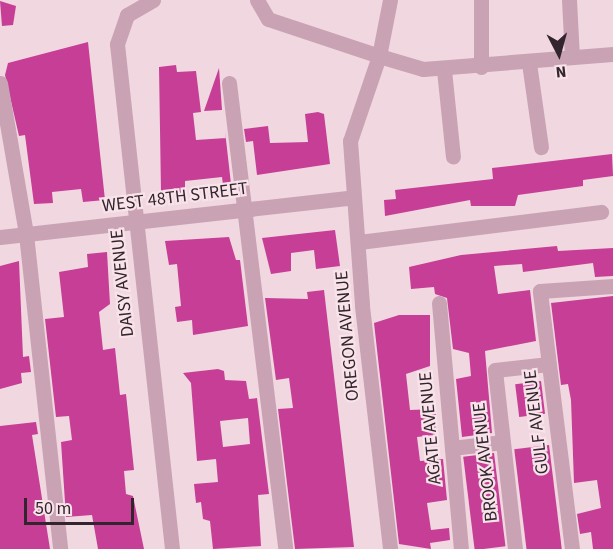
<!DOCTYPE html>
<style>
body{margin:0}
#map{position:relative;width:613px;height:549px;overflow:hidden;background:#f1d7e0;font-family:"Source Sans 3",sans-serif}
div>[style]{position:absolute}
.building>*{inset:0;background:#c73e96;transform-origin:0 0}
.minor>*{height:15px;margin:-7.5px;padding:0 7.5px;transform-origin:7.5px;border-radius:7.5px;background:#c9a3b3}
span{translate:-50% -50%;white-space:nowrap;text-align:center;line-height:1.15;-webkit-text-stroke:4.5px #f9e3ea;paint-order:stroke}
.street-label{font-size:18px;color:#33252d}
.north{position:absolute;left:529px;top:24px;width:60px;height:60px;-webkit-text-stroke:4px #f9e3ea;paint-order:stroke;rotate:174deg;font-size:16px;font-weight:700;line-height:24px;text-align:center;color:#33252d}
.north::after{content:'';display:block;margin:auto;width:21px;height:27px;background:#33252d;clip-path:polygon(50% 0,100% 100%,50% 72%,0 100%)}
.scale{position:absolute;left:24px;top:498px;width:110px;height:27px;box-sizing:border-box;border:3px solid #33252d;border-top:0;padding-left:8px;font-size:18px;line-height:21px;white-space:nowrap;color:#33252d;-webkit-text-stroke:4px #f9e3ea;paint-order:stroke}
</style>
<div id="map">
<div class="building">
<i style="clip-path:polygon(0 1px,16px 6px,13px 25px,2px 26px)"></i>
<i style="clip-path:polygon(88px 42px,105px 200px,83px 202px,81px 189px,52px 192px,53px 203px,34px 204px,25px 135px,19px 136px,5px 75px,8px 63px)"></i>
<i style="clip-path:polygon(176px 65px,177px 72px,196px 71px,201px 112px,193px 113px,196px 140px,226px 138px,225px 131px,231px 184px,223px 185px,222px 177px,185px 181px,185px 194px,161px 192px,159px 67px)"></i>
<i style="clip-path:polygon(219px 68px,222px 110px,204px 111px)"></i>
<i style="clip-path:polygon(318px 112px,324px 114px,330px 164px,257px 175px,253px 141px,246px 142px,244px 129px,268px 126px,270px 143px,308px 142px,305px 114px)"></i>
<i style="clip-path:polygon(612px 154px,613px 176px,583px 180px,583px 186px,518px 195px,515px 206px,471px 206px,470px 200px,385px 216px,384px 200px,396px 199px,395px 190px,493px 179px,492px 168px)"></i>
<i style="clip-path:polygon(335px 230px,340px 266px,316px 269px,314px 250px,291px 253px,291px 271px,271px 274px,262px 238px)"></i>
<i style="clip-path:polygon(229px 237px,236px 260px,240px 260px,248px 326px,193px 335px,192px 320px,177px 322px,175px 307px,181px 306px,177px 264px,169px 265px,165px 241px)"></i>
<i style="clip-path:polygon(557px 246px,558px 251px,613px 248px,613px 276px,595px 277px,593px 263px,523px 272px,522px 264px,494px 266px,498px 294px,530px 290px,536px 341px,485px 351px,492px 433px,462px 437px,456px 379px,471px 376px,469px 353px,453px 349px,447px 298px,435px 294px,434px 287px,411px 289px,409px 267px,461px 255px)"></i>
<i style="clip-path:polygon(107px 252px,110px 304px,99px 312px,103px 350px,115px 348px,120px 395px,126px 394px,134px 470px,124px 471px,126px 494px,133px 496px,144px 549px,98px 549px,92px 515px,66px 517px,61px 442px,72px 440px,69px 416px,56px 417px,45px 319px,64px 317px,59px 272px,88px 267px,87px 254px)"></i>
<i style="clip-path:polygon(19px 261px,23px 357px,29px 356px,31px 372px,21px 373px,22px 383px,0 389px,0 266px)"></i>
<i style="clip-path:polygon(324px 290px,354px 547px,295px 549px,278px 409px,293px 408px,289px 378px,276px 380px,265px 298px,308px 299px,307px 292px)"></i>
<i style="clip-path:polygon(613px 296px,613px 549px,593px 549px,591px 532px,580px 534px,577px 514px,601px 508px,597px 480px,574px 483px,571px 400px,568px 384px,561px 385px,551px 303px)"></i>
<i style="clip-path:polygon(399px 315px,430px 315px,430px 366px,406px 374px,410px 410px,436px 409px,435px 435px,417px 437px,420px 461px,443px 459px,447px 500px,427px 503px,431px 530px,449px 528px,450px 540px,430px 543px,431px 549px,399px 544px,374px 323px)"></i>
<i style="clip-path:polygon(evenodd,218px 369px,224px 371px,225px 380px,246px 381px,249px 399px,257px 398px,269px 494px,258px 495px,261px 546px,213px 549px,210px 521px,203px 519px,201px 502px,196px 503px,194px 484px,218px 482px,216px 459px,197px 461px,191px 383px,183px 373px,218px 369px,248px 418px,250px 444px,223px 447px,220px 421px,248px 418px)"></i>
<i style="left:541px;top:381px;width:33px;height:26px;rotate:83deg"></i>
<i style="clip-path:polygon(36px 422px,38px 434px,32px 435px,50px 549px,0 549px,0 426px)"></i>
<i style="left:549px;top:445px;width:105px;height:35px;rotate:83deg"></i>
<i style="left:494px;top:453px;width:94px;height:31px;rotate:83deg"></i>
</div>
<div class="minor">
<i style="left:153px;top:0;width:30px;rotate:150deg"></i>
<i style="left:127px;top:15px;width:31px;rotate:109deg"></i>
<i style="left:117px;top:44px;width:508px;rotate:83.78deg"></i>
<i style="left:257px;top:0;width:22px;rotate:60deg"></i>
<i style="left:268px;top:19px;width:117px;rotate:18.4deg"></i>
<i style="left:379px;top:56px;width:90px;rotate:108.8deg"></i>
<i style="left:350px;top:141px;width:165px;rotate:85.8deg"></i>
<i style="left:362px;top:306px;width:245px;rotate:83.4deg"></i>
<i style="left:390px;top:0;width:57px;rotate:101.1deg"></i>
<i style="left:379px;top:56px;width:46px;rotate:16.5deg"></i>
<i style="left:423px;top:69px;width:191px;rotate:-4.5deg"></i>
<i style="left:569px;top:0;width:57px;rotate:87deg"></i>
<i style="left:529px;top:63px;width:85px;rotate:81.9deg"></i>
<i style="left:481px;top:67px;width:67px;rotate:-90deg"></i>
<i style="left:444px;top:70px;width:87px;rotate:84.1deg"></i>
<i style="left:0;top:83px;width:153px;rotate:80.2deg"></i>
<i style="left:26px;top:234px;width:317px;rotate:83.8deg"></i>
<i style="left:229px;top:83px;width:469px;rotate:83.1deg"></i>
<i style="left:0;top:237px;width:356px;rotate:-6.4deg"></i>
<i style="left:359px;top:242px;width:244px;rotate:-7.1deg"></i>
<i style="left:439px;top:303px;width:247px;rotate:84.9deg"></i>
<i style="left:452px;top:448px;width:51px;rotate:-6.7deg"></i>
<i style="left:515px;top:549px;width:180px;rotate:-96.4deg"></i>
<i style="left:495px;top:370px;width:54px;rotate:-6.3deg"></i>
<i style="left:572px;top:549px;width:260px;rotate:-97.1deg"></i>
<i style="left:540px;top:291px;width:73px;rotate:-3.9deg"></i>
</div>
<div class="street-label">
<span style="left:175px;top:198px;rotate:-7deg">WEST 48TH STREET</span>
<span style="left:123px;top:283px;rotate:-96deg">DAISY AVENUE</span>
<span style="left:348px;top:336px;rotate:-95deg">OREGON AVENUE</span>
<span style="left:537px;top:422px;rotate:-97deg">GULF AVENUE</span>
<span style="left:431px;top:428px;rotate:-95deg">AGATE AVENUE</span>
<span style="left:486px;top:462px;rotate:-96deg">BROOK AVENUE</span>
</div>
<div class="north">N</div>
<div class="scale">50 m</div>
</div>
